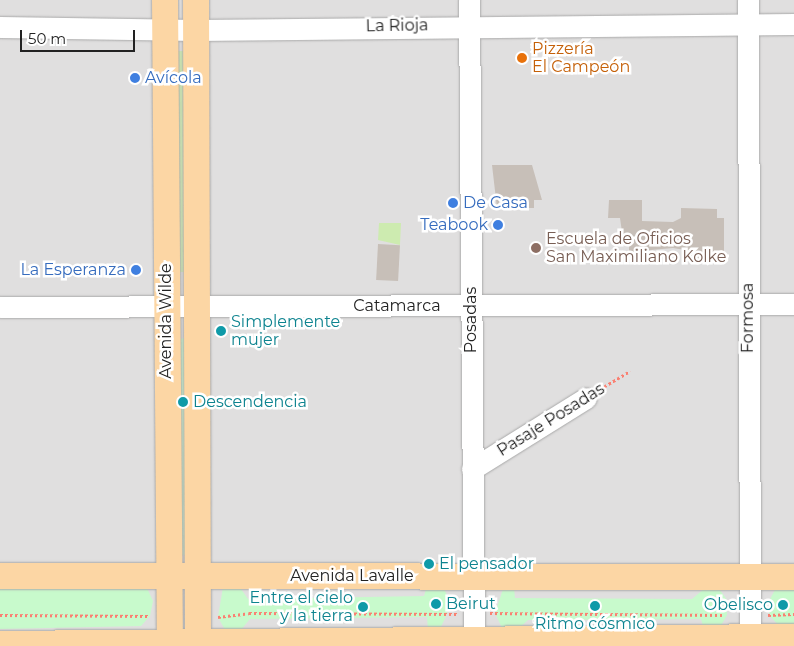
<!DOCTYPE html>
<meta charset="utf-8">
<style>
body{margin:0}
#map{position:relative;width:794px;height:646px;overflow:hidden;background:#f2efe9;font-family:Montserrat,sans-serif}
div>[style]{position:absolute}
.residential>*{inset:0;background:#e0dfdf;transform-origin:0 0}
.grass>*{inset:0;background:#cdebb0;transform-origin:0 0}
.park>*{inset:0;background:#c8facc}
.building>*{inset:0;background:#c7bfb8;transform-origin:0 0}
.path>*{height:2.5px;margin-top:-1.25px;transform-origin:0;background:repeating-linear-gradient(90deg,#fa8072 0 2.5px,transparent 0 5px)}
.roads{filter:drop-shadow(0 0 1px #a9a9a9) drop-shadow(0 0 1px #a9a9a9)}
.minor>*{height:21px;margin:-10.5px;padding:0 10.5px;transform-origin:10.5px;border-radius:10.5px;background:#fff}
.major>*{height:26px;margin:-13px;padding:0 13px;transform-origin:13px;border-radius:13px;background:#fcd6a4}
.dots>*{width:14px;height:14px;translate:-50% -50%;box-sizing:border-box;border:2px solid #fff;border-radius:50%}
span{translate:-50% -50%;white-space:nowrap;text-align:center;line-height:1.15;-webkit-text-stroke:5px #fff;paint-order:stroke}
.street-label{font-size:16px;color:#222}
.food-label{font-size:16px;color:#c56008}
.left{translate:0 -50%;text-align:left}
.shop-label{font-size:16px;color:#366cbe}
.right{translate:-100% -50%;text-align:right}
.education-label{font-size:16px;color:#785e54}
.culture-label{font-size:16px;color:#0d838f}
.scale{position:absolute;left:20px;top:30px;width:115px;height:22px;box-sizing:border-box;border:2px solid #222;border-top:0;padding-left:6px;font-size:15px;line-height:18px;white-space:nowrap;color:#222;-webkit-text-stroke:4px #fff;paint-order:stroke}
</style>
<div id="map">
<div class="residential">
<i style="left:0;top:0;width:794px;height:646px"></i>
</div>
<div class="grass">
<i style="left:184px;top:51px;width:221px;height:9px;rotate:89deg"></i>
<i style="clip-path:polygon(379px 223px,401px 223px,400px 245px,378px 240px)"></i>
</div>
<div class="park">
<i style="clip-path:polygon(187px 338px,190px 555px,176px 555px,177px 339px)"></i>
<i style="clip-path:polygon(0 582px,147px 588px,153px 601px,150px 616px,141px 626px,0 629px)"></i>
<i style="clip-path:polygon(428px 582px,441px 583px,448px 597px,447px 614px,439px 631px,428px 630px,427px 617px,250px 619px,240px 631px,225px 630px,218px 617px,223px 587px,239px 586px,248px 599px,424px 596px)"></i>
<i style="clip-path:polygon(778px 584px,794px 585px,794px 630px,781px 628px,769px 615px,770px 599px)"></i>
<i style="clip-path:polygon(718px 587px,727px 600px,727px 615px,718px 631px,704px 630px,701px 619px,528px 620px,516px 631px,503px 630px,495px 613px,503px 589px,514px 588px,515px 598px,692px 599px,705px 588px)"></i>
</div>
<div class="building">
<i style="clip-path:polygon(492px 165px,532px 165px,542px 200px,534px 200px,534px 208px,497px 208px)"></i>
<i style="clip-path:polygon(609px 200px,642px 200px,642px 221px,673px 222px,681px 218px,681px 208px,717px 209px,717px 218px,724px 218px,724px 252px,708px 252px,708px 261px,690px 261px,691px 251px,673px 248px,629px 252px,629px 239px,623px 239px,620px 218px,608px 218px)"></i>
<i style="left:378px;top:244px;width:22px;height:36px;rotate:3deg"></i>
</div>
<div class="path">
<i style="left:600px;top:389px;width:35px;rotate:-31deg"></i>
<i style="left:490px;top:613px;width:232px;rotate:0.5deg"></i>
<i style="left:0;top:615px;width:148px;rotate:0.4deg"></i>
<i style="left:768px;top:615px;width:26px;rotate:-2deg"></i>
<i style="left:218px;top:617px;width:31px;rotate:-7deg"></i>
<i style="left:249px;top:613px;width:208px;rotate:0.3deg"></i>
</div>
<div class="roads">
<div class="minor">
<i style="left:469px;top:0;width:640px;rotate:89.55deg"></i>
<i style="left:748px;top:0;width:636px;rotate:89.82deg"></i>
<i style="left:0;top:27px;width:196px;rotate:0.9deg"></i>
<i style="left:196px;top:30px;width:598px;rotate:-0.57deg"></i>
<i style="left:0;top:307px;width:794px;rotate:-0.22deg"></i>
<i style="left:472px;top:469px;width:134px;rotate:-31.9deg"></i>
</div>
<div class="major">
<i style="left:165px;top:0;width:646px;rotate:89.56deg"></i>
<i style="left:196px;top:0;width:646px;rotate:89.82deg"></i>
<i style="left:0;top:576px;width:794px;rotate:0.07deg"></i>
<i style="left:0;top:644px;width:794px;rotate:-0.51deg"></i>
</div>
</div>
<div class="dots">
<i style="left:522px;top:58px;background:#e8710a"></i>
<i style="left:135px;top:78px;background:#3f7fe0"></i>
<i style="left:453px;top:203px;background:#3f7fe0"></i>
<i style="left:498px;top:225px;background:#3f7fe0"></i>
<i style="left:536px;top:248px;background:#8d6e63"></i>
<i style="left:136px;top:270px;background:#3f7fe0"></i>
<i style="left:221px;top:331px;background:#0f9aa8"></i>
<i style="left:183px;top:402px;background:#0f9aa8"></i>
<i style="left:429px;top:564px;background:#0f9aa8"></i>
<i style="left:436px;top:604px;background:#0f9aa8"></i>
<i style="left:783px;top:605px;background:#0f9aa8"></i>
<i style="left:595px;top:606px;background:#0f9aa8"></i>
<i style="left:363px;top:607px;background:#0f9aa8"></i>
</div>
<div class="street-label">
<span style="left:397px;top:26px;rotate:-1deg">La Rioja</span>
<span style="left:397px;top:306px">Catamarca</span>
<span style="left:748px;top:318px;rotate:-90deg">Formosa</span>
<span style="left:471px;top:320px;rotate:-90deg">Posadas</span>
<span style="left:166px;top:321px;rotate:-90deg">Avenida Wilde</span>
<span style="left:551px;top:420px;rotate:-32deg">Pasaje Posadas</span>
<span style="left:352px;top:576px">Avenida Lavalle</span>
</div>
<div class="food-label">
<span class="left" style="left:532px;top:58px">Pizzería<br>El Campeón</span>
</div>
<div class="shop-label">
<span class="left" style="left:145px;top:78px">Avícola</span>
<span class="left" style="left:463px;top:203px">De Casa</span>
<span class="right" style="left:488px;top:225px">Teabook</span>
<span class="right" style="left:126px;top:270px">La Esperanza</span>
</div>
<div class="education-label">
<span class="left" style="left:546px;top:248px">Escuela de Oficios<br>San Maximiliano Kolke</span>
</div>
<div class="culture-label">
<span class="left" style="left:231px;top:331px">Simplemente<br>mujer</span>
<span class="left" style="left:193px;top:402px">Descendencia</span>
<span class="left" style="left:439px;top:564px">El pensador</span>
<span class="right" style="left:353px;top:607px">Entre el cielo<br>y la tierra</span>
<span class="left" style="left:446px;top:604px">Beirut</span>
<span class="right" style="left:773px;top:605px">Obelisco</span>
<span style="left:595px;top:624px">Ritmo cósmico</span>
</div>
<div class="scale">50 m</div>
</div>
